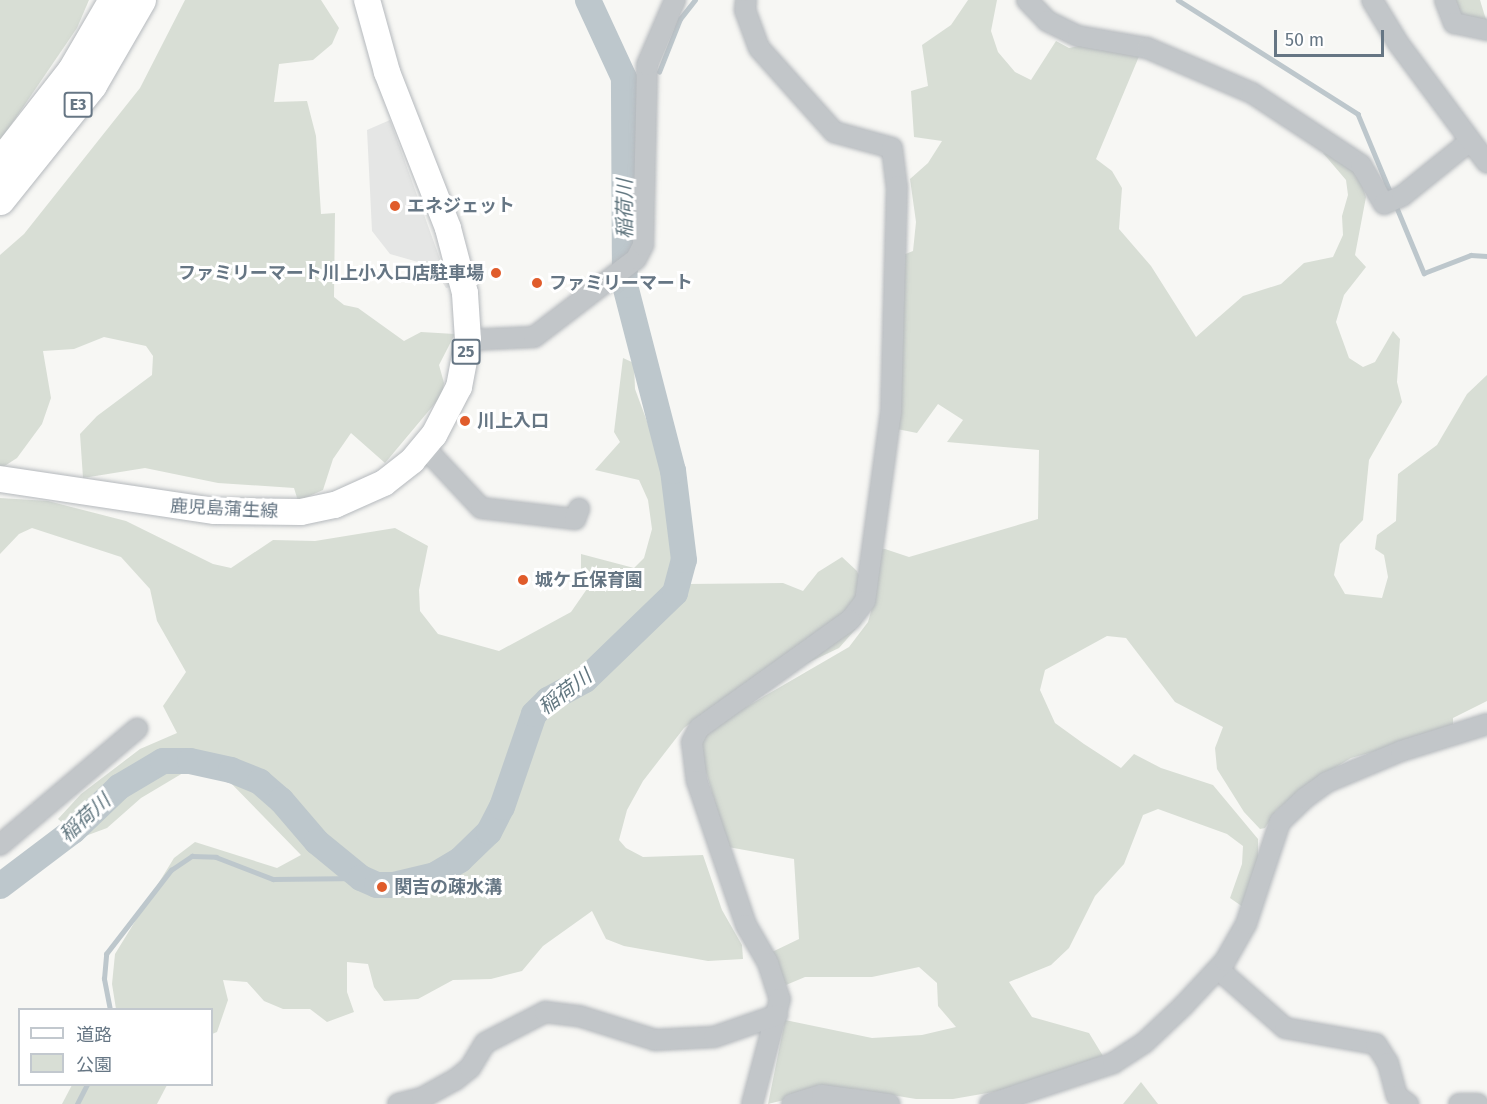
<!DOCTYPE html>
<meta charset="utf-8">
<style>
body{margin:0}
#map{position:relative;width:1487px;height:1104px;overflow:hidden;background:#f7f7f4;font-family:"Fira Sans","Noto Sans JP",sans-serif}
div>[style]{position:absolute}
.built>*{inset:0;background:#e5e6e5}
.green>*{inset:0;background:#d8ded5}
.stream>*{height:4.5px;margin:-2.25px;padding:0 2.25px;transform-origin:2.25px;border-radius:2.25px;background:#bdc7cc}
.river>*{height:26px;margin:-13px;padding:0 13px;transform-origin:13px;border-radius:13px;background:#bdc7cc}
.roads{filter:drop-shadow(0 0 2px #b5b9bd) drop-shadow(0 0 2px #b5b9bd)}
.minor>*{height:20px;margin:-10px;padding:0 10px;transform-origin:10px;border-radius:10px;background:#c2c6c9}
.major>*{height:26px;margin:-13px;padding:0 13px;transform-origin:13px;border-radius:13px;background:#fff}
.highway>*{height:30px;margin:-15px;padding:0 15px;transform-origin:15px;border-radius:15px;background:#fff}
.dots>*{width:16px;height:16px;translate:-50% -50%;box-sizing:border-box;border:3px solid #fff;border-radius:50%}
span{translate:-50% -50%;white-space:nowrap;text-align:center;line-height:1.15;-webkit-text-stroke:6px #fff;paint-order:stroke}
.shield-label span{padding:2px 4px;background:#fff;border:2px solid;border-radius:4px;-webkit-text-stroke-width:0}
.shield-label{font-size:16px;color:#667684;font-weight:700}
.poi-label{font-size:18px;color:#667684;font-weight:700}
.left{translate:0 -50%;text-align:left}
.right{translate:-100% -50%;text-align:right}
.street-label{font-size:18px;color:#667684}
.water-label{font-size:20px;color:#627780;font-style:italic}
.legend{position:absolute;left:18px;top:1008px;width:195px;height:78px;box-sizing:border-box;background:#fff;border:2px solid #c2c8ce;margin:0;padding:8px 10px;list-style:none;font-size:18px;color:#667684}
.legend li{display:flex;align-items:center;gap:12px;height:30px}
.legend b{width:30px;border:2px solid #c2c8ce}
.scale{position:absolute;left:1274px;top:30px;width:110px;height:27px;box-sizing:border-box;border:3px solid #667684;border-top:0;padding-left:8px;font-size:18px;line-height:21px;white-space:nowrap;color:#667684;-webkit-text-stroke:4px #fff;paint-order:stroke}
</style>
<div id="map">
<div class="built">
<i style="clip-path:polygon(390px 120px,450px 287px,446px 288px,432px 266px,390px 254px,372px 231px,367px 130px)"></i>
</div>
<div class="green">
<i style="clip-path:polygon(0 0,89px 0,77px 28px,0 141px)"></i>
<i style="clip-path:polygon(185px 0,321px 0,339px 28px,332px 44px,313px 60px,279px 64px,274px 102px,307px 101px,316px 136px,321px 214px,335px 213px,334px 297px,344px 305px,358px 308px,404px 341px,421px 332px,455px 334px,439px 365px,444px 383px,442px 395px,385px 463px,351px 433px,333px 459px,323px 490px,298px 501px,294px 488px,218px 483px,145px 468px,83px 478px,80px 434px,97px 416px,152px 375px,153px 356px,146px 346px,104px 337px,74px 349px,43px 351px,51px 398px,42px 424px,17px 458px,0 469px,0 255px,24px 234px,140px 88px)"></i>
<i style="clip-path:polygon(968px 0,997px 0,991px 31px,998px 52px,1015px 72px,1031px 80px,1056px 41px,1069px 48px,1112px 39px,1140px 54px,1096px 159px,1112px 171px,1122px 188px,1119px 229px,1151px 266px,1196px 337px,1243px 296px,1281px 284px,1304px 263px,1333px 257px,1343px 235px,1342px 216px,1348px 195px,1346px 180px,1323px 153px,1341px 156px,1361px 181px,1366px 197px,1355px 255px,1366px 267px,1344px 295px,1336px 322px,1349px 358px,1363px 367px,1375px 362px,1393px 331px,1400px 339px,1397px 382px,1402px 402px,1369px 460px,1363px 520px,1340px 544px,1334px 575px,1345px 594px,1382px 598px,1388px 577px,1384px 555px,1375px 549px,1377px 535px,1396px 521px,1398px 474px,1437px 445px,1467px 394px,1487px 375px,1487px 701px,1453px 718px,1453px 730px,1351px 758px,1306px 785px,1276px 811px,1265px 828px,1260px 829px,1244px 812px,1217px 769px,1215px 748px,1223px 727px,1175px 702px,1126px 638px,1107px 636px,1045px 670px,1040px 690px,1055px 723px,1084px 744px,1121px 768px,1134px 754px,1161px 768px,1213px 785px,1258px 839px,1258px 861px,1243px 907px,1230px 898px,1242px 864px,1243px 846px,1227px 834px,1158px 809px,1143px 815px,1124px 864px,1095px 896px,1069px 948px,1051px 965px,1009px 982px,1032px 1017px,1089px 1033px,1103px 1056px,999px 1091px,953px 1099px,916px 1099px,855px 1089px,820px 1091px,768px 1104px,785px 1020px,872px 1038px,922px 1035px,956px 1027px,938px 1006px,937px 983px,919px 967px,872px 977px,805px 977px,786px 985px,772px 952px,799px 939px,794px 859px,728px 847px,700px 752px,705px 734px,720px 722px,849px 647px,868px 622px,876px 594px,876px 582px,862px 559px,862px 548px,885px 549px,909px 557px,1038px 519px,1039px 450px,947px 442px,963px 420px,938px 404px,917px 433px,897px 429px,888px 261px,913px 251px,916px 222px,910px 179px,928px 163px,942px 141px,914px 137px,911px 91px,928px 86px,922px 45px,951px 25px)"></i>
<i style="clip-path:polygon(1446px 0,1480px 0,1487px 23px,1453px 13px)"></i>
<i style="clip-path:polygon(623px 358px,634px 363px,635px 389px,648px 424px,680px 462px,691px 523px,692px 569px,687px 584px,783px 583px,803px 591px,818px 572px,842px 557px,857px 571px,869px 600px,861px 623px,839px 648px,705px 712px,684px 728px,643px 781px,627px 810px,619px 840px,626px 848px,643px 857px,703px 855px,722px 910px,742px 945px,743px 959px,708px 961px,624px 946px,606px 939px,592px 911px,543px 946px,522px 971px,491px 979px,453px 980px,418px 999px,384px 1001px,374px 987px,368px 964px,347px 962px,347px 992px,354px 1012px,327px 1022px,310px 1009px,283px 1009px,264px 1001px,247px 982px,223px 980px,228px 1000px,217px 1032px,212px 1034px,212px 1010px,116px 1009px,112px 984px,115px 954px,174px 858px,195px 842px,277px 868px,301px 855px,224px 776px,188px 770px,141px 798px,107px 828px,80px 838px,58px 819px,81px 794px,140px 749px,177px 733px,163px 706px,186px 672px,157px 621px,150px 589px,121px 557px,32px 528px,19px 534px,0 554px,0 498px,48px 501px,126px 521px,213px 564px,231px 568px,273px 540px,315px 541px,395px 528px,428px 546px,419px 590px,420px 611px,438px 634px,499px 651px,571px 612px,589px 586px,581px 572px,581px 554px,634px 568px,644px 558px,652px 529px,648px 500px,639px 480px,595px 470px,620px 442px,614px 432px)"></i>
<i style="clip-path:polygon(1141px 1082px,1158px 1104px,1123px 1104px)"></i>
<i style="clip-path:polygon(72px 1085px,73px 1084px,167px 1085px,157px 1104px,62px 1104px)"></i>
</div>
<div class="stream">
<i style="left:1178px;top:0;width:213px;rotate:32.3deg"></i>
<i style="left:1358px;top:114px;width:89px;rotate:67.5deg"></i>
<i style="left:659px;top:72px;width:57px;rotate:-68.4deg"></i>
<i style="left:680px;top:19px;width:24px;rotate:-52deg"></i>
<i style="left:624px;top:97px;width:14px;rotate:-36deg"></i>
<i style="left:1395px;top:203px;width:76px;rotate:67.5deg"></i>
<i style="left:1424px;top:273px;width:50px;rotate:-21deg"></i>
<i style="left:1471px;top:255px;width:16px;rotate:4deg"></i>
<i style="left:110px;top:1010px;width:32px;rotate:-101deg"></i>
<i style="left:104px;top:979px;width:25px;rotate:-85deg"></i>
<i style="left:106px;top:954px;width:106px;rotate:-52.3deg"></i>
<i style="left:171px;top:870px;width:25px;rotate:-34deg"></i>
<i style="left:192px;top:856px;width:24px;rotate:2deg"></i>
<i style="left:216px;top:857px;width:61px;rotate:21.1deg"></i>
<i style="left:273px;top:879px;width:88px;rotate:-0.7deg"></i>
<i style="left:77px;top:1104px;width:22px;rotate:-63deg"></i>
</div>
<div class="river">
<i style="left:0;top:886px;width:91px;rotate:-37deg"></i>
<i style="left:73px;top:831px;width:64px;rotate:-43.7deg"></i>
<i style="left:119px;top:787px;width:51px;rotate:-30.6deg"></i>
<i style="left:163px;top:761px;width:27px"></i>
<i style="left:190px;top:761px;width:42px;rotate:12.4deg"></i>
<i style="left:231px;top:770px;width:31px;rotate:22deg"></i>
<i style="left:260px;top:782px;width:28px;rotate:41deg"></i>
<i style="left:281px;top:800px;width:55px;rotate:49.4deg"></i>
<i style="left:317px;top:842px;width:57px;rotate:39.3deg"></i>
<i style="left:361px;top:878px;width:17px;rotate:24deg"></i>
<i style="left:377px;top:885px;width:17px"></i>
<i style="left:394px;top:885px;width:42px;rotate:-13.7deg"></i>
<i style="left:435px;top:875px;width:29px;rotate:-31deg"></i>
<i style="left:460px;top:860px;width:40px;rotate:-44deg"></i>
<i style="left:489px;top:832px;width:28px;rotate:-63deg"></i>
<i style="left:502px;top:807px;width:98px;rotate:-71deg"></i>
<i style="left:534px;top:714px;width:20px;rotate:-45deg"></i>
<i style="left:548px;top:700px;width:42px;rotate:-28.4deg"></i>
<i style="left:585px;top:680px;width:125px;rotate:-44deg"></i>
<i style="left:675px;top:593px;width:34px;rotate:-75deg"></i>
<i style="left:684px;top:560px;width:90px;rotate:-97deg"></i>
<i style="left:673px;top:471px;width:192px;rotate:-104.5deg"></i>
<i style="left:625px;top:285px;width:207px;rotate:-90.3deg"></i>
<i style="left:624px;top:78px;width:86px;rotate:-114.8deg"></i>
</div>
<div class="roads">
<div class="minor">
<i style="left:746px;top:0;width:10px;rotate:96deg"></i>
<i style="left:745px;top:10px;width:40px;rotate:69.8deg"></i>
<i style="left:759px;top:48px;width:113px;rotate:48.2deg"></i>
<i style="left:834px;top:132px;width:60px;rotate:15.4deg"></i>
<i style="left:892px;top:148px;width:38px;rotate:83deg"></i>
<i style="left:897px;top:186px;width:226px;rotate:91.5deg"></i>
<i style="left:891px;top:412px;width:191px;rotate:97.8deg"></i>
<i style="left:865px;top:601px;width:24px;rotate:128deg"></i>
<i style="left:850px;top:620px;width:186px;rotate:144.4deg"></i>
<i style="left:699px;top:728px;width:16px;rotate:117deg"></i>
<i style="left:692px;top:742px;width:39px;rotate:83deg"></i>
<i style="left:697px;top:781px;width:152px;rotate:71.2deg"></i>
<i style="left:746px;top:925px;width:44px;rotate:59.9deg"></i>
<i style="left:768px;top:963px;width:38px;rotate:72deg"></i>
<i style="left:780px;top:999px;width:109px;rotate:104.9deg"></i>
<i style="left:1027px;top:0;width:29px;rotate:46deg"></i>
<i style="left:1047px;top:21px;width:34px;rotate:26deg"></i>
<i style="left:1078px;top:36px;width:70px;rotate:9.9deg"></i>
<i style="left:1147px;top:48px;width:114px;rotate:23.2deg"></i>
<i style="left:1252px;top:93px;width:131px;rotate:33.4deg"></i>
<i style="left:1361px;top:165px;width:45px;rotate:59.5deg"></i>
<i style="left:1384px;top:204px;width:20px;rotate:-24deg"></i>
<i style="left:1402px;top:196px;width:86px;rotate:-38.9deg"></i>
<i style="left:1372px;top:0;width:50px;rotate:58.8deg"></i>
<i style="left:1398px;top:43px;width:149px;rotate:53.4deg"></i>
<i style="left:1445px;top:0;width:25px;rotate:69deg"></i>
<i style="left:1454px;top:23px;width:34px;rotate:12deg"></i>
<i style="left:468px;top:340px;width:66px;rotate:-2.6deg"></i>
<i style="left:534px;top:337px;width:128px;rotate:-37.4deg"></i>
<i style="left:636px;top:259px;width:16px;rotate:-63deg"></i>
<i style="left:643px;top:245px;width:180px;rotate:-88.7deg"></i>
<i style="left:647px;top:65px;width:71px;rotate:-66.7deg"></i>
<i style="left:424px;top:447px;width:83px;rotate:46.9deg"></i>
<i style="left:481px;top:508px;width:95px;rotate:6.7deg"></i>
<i style="left:575px;top:519px;width:11px;rotate:-68deg"></i>
<i style="left:0;top:845px;width:180px;rotate:-40.3deg"></i>
<i style="left:1218px;top:969px;width:89px;rotate:41.4deg"></i>
<i style="left:1285px;top:1028px;width:92px;rotate:10deg"></i>
<i style="left:1376px;top:1044px;width:22px;rotate:58deg"></i>
<i style="left:1388px;top:1063px;width:34px;rotate:75deg"></i>
<i style="left:1397px;top:1096px;width:14px;rotate:36deg"></i>
<i style="left:398px;top:1104px;width:25px;rotate:-14deg"></i>
<i style="left:422px;top:1098px;width:38px;rotate:-29deg"></i>
<i style="left:455px;top:1080px;width:19px;rotate:-39deg"></i>
<i style="left:470px;top:1068px;width:29px;rotate:-59deg"></i>
<i style="left:485px;top:1043px;width:68px;rotate:-27.3deg"></i>
<i style="left:545px;top:1012px;width:34px;rotate:7deg"></i>
<i style="left:579px;top:1016px;width:80px;rotate:17.5deg"></i>
<i style="left:655px;top:1040px;width:59px;rotate:-2.9deg"></i>
<i style="left:714px;top:1037px;width:67px;rotate:-19.2deg"></i>
<i style="left:792px;top:1104px;width:31px;rotate:-17deg"></i>
<i style="left:822px;top:1095px;width:68px;rotate:7.7deg"></i>
<i style="left:990px;top:1104px;width:130px;rotate:-18.4deg"></i>
<i style="left:1113px;top:1063px;width:37px;rotate:-33deg"></i>
<i style="left:1144px;top:1043px;width:55px;rotate:-43.5deg"></i>
<i style="left:1184px;top:1005px;width:60px;rotate:-47deg"></i>
<i style="left:1225px;top:961px;width:43px;rotate:-60.4deg"></i>
<i style="left:1246px;top:924px;width:108px;rotate:-71.6deg"></i>
<i style="left:1280px;top:822px;width:35px;rotate:-44deg"></i>
<i style="left:1305px;top:798px;width:27px;rotate:-36deg"></i>
<i style="left:1327px;top:782px;width:80px;rotate:-22.7deg"></i>
<i style="left:1401px;top:751px;width:90px;rotate:-17.4deg"></i>
<i style="left:1459px;top:1104px;width:19px"></i>
</div>
<div class="major">
<i style="left:0;top:479px;width:217px;rotate:8.5deg"></i>
<i style="left:215px;top:511px;width:86px;rotate:0.7deg"></i>
<i style="left:301px;top:512px;width:35px;rotate:-12deg"></i>
<i style="left:335px;top:505px;width:54px;rotate:-24.2deg"></i>
<i style="left:384px;top:483px;width:36px;rotate:-38deg"></i>
<i style="left:412px;top:461px;width:34px;rotate:-50deg"></i>
<i style="left:434px;top:435px;width:54px;rotate:-62.5deg"></i>
<i style="left:459px;top:387px;width:48px;rotate:-79.2deg"></i>
<i style="left:468px;top:340px;width:47px;rotate:-93.7deg"></i>
<i style="left:465px;top:293px;width:67px;rotate:-104.7deg"></i>
<i style="left:448px;top:228px;width:168px;rotate:-111.4deg"></i>
<i style="left:387px;top:72px;width:75px;rotate:-105.5deg"></i>
</div>
<div class="highway">
<i style="left:0;top:164px;width:117px;rotate:-52deg"></i>
<i style="left:72px;top:72px;width:83px;rotate:-59.7deg"></i>
<i style="left:0;top:200px;width:147px;rotate:-51.3deg"></i>
<i style="left:92px;top:85px;width:98px;rotate:-60deg"></i>
</div>
</div>
<div class="dots">
<i style="left:395px;top:206px;background:#e05c2b"></i>
<i style="left:496px;top:273px;background:#e05c2b"></i>
<i style="left:537px;top:283px;background:#e05c2b"></i>
<i style="left:465px;top:421px;background:#e05c2b"></i>
<i style="left:523px;top:580px;background:#e05c2b"></i>
<i style="left:382px;top:887px;background:#e05c2b"></i>
</div>
<div class="shield-label">
<span style="left:78px;top:105px">E3</span>
<span style="left:466px;top:352px">25</span>
</div>
<div class="poi-label">
<span class="left" style="left:407px;top:206px">エネジェット</span>
<span class="right" style="left:484px;top:273px">ファミリーマート川上小入口店駐車場</span>
<span class="left" style="left:549px;top:283px">ファミリーマート</span>
<span class="left" style="left:477px;top:421px">川上入口</span>
<span class="left" style="left:535px;top:580px">城ケ丘保育園</span>
<span class="left" style="left:394px;top:887px">関吉の疎水溝</span>
</div>
<div class="street-label">
<span style="left:224px;top:509px;rotate:3deg">鹿児島蒲生線</span>
</div>
<div class="water-label">
<span style="left:625px;top:209px;rotate:-90deg">稲荷川</span>
<span style="left:565px;top:692px;rotate:-37deg">稲荷川</span>
<span style="left:85px;top:818px;rotate:-42deg">稲荷川</span>
</div>
<ul class="legend">
<li><b style="height:8px;background:#fff"></b>道路</li>
<li><b style="height:16px;background:#d8ded5"></b>公園</li>
</ul>
<div class="scale">50 m</div>
</div>
